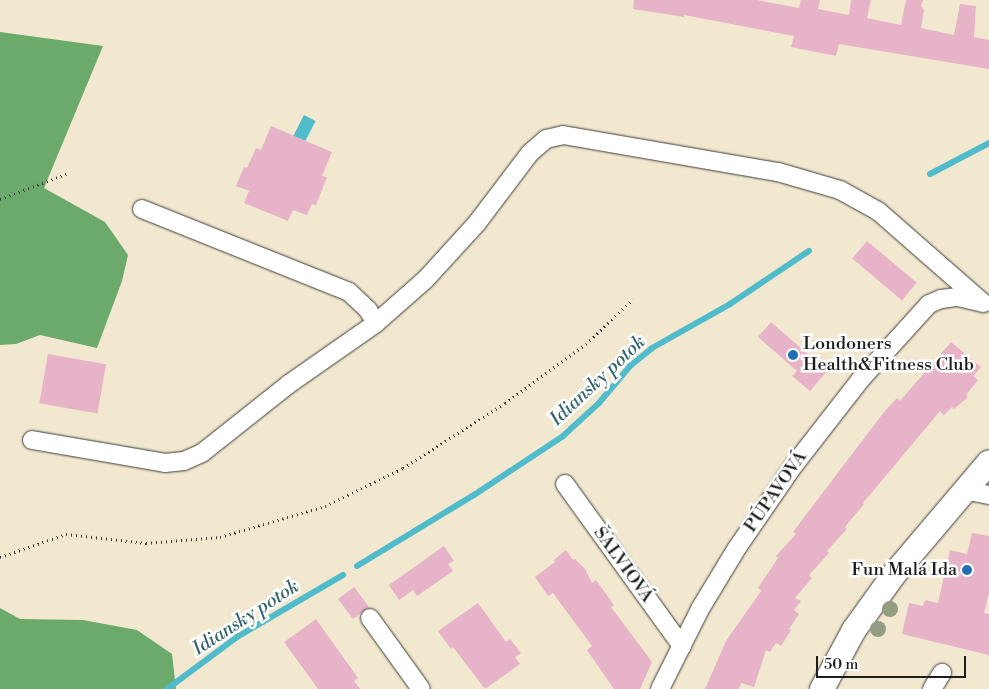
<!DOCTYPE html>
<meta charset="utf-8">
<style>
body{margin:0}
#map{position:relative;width:989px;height:689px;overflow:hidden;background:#f2e8d0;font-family:"Libre Bodoni",serif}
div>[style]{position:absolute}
.forest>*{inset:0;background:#6caa6c}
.water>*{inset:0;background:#50bbcb;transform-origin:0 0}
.stream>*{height:6px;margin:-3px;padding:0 3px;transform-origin:3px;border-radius:3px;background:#50bbcb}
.building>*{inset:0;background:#e7b3c8;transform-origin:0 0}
.path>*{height:3px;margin-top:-1.5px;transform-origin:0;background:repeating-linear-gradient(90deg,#3c3b37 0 1px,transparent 0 5px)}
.roads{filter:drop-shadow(0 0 1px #3c3b37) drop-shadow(0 0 1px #3c3b37)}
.street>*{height:18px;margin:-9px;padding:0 9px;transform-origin:9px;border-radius:9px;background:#fff}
.secondary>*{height:24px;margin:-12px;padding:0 12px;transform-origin:12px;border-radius:12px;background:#fff}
.trees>*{width:16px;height:16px;margin:-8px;border-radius:50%;background:#939d82}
.dots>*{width:14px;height:14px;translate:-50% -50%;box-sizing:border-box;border:2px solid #fff;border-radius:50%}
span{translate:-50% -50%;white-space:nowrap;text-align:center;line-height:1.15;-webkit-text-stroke:5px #fff;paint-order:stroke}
.poi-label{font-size:18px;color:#1c1c1c}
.left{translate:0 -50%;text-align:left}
.right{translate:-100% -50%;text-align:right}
.street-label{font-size:18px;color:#1c1c1c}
.water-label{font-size:19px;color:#33646b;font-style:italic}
.scale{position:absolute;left:816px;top:656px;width:150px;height:22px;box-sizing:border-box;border:2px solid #1c1c1c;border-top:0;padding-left:6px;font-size:15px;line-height:18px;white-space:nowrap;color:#1c1c1c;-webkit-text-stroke:4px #fff;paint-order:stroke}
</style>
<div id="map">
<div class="forest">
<i style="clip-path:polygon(0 32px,103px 46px,44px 188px,105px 222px,128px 255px,122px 281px,97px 348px,40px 335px,16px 344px,0 345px)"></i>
<i style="clip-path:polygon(0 608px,20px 619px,83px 620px,137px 630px,172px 654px,176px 689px,0 689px)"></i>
</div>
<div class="water">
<i style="left:304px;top:115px;width:13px;height:31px;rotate:27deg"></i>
</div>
<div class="stream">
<i style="left:930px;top:174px;width:67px;rotate:-27.7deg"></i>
<i style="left:357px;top:566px;width:137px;rotate:-31.3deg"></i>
<i style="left:474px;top:495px;width:107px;rotate:-33.5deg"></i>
<i style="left:563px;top:436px;width:49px;rotate:-42.5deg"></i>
<i style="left:599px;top:403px;width:48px;rotate:-50deg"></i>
<i style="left:630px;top:366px;width:28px;rotate:-39deg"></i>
<i style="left:652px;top:348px;width:90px;rotate:-29.4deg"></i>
<i style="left:730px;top:304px;width:95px;rotate:-33.9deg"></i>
<i style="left:167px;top:689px;width:87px;rotate:-36.6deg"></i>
<i style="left:237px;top:637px;width:123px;rotate:-30.3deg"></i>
</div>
<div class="building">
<i style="clip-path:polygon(634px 0,757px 0,799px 8px,801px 0,820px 0,818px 9px,849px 15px,851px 0,871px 0,867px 18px,901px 25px,906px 0,923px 0,921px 6px,924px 10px,921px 28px,954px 35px,960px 4px,976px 6px,974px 37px,989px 40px,989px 69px,839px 44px,836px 56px,791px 47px,794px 36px,684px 15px,684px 17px,633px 9px)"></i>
<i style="clip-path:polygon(271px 126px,332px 152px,322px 176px,327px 177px,316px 205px,312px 204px,307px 215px,293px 210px,288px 221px,244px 203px,249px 191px,236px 186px,244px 167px,247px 168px,256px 148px,261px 150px)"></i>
<i style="left:867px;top:241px;width:65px;height:23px;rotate:40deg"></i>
<i style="clip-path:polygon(771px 322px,827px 371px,810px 391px,792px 376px,797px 371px,758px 337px)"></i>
<i style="clip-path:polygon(951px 342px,981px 367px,973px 376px,978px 380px,966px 395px,968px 397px,954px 409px,952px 407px,944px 415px,940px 411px,863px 503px,864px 504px,845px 527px,847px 529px,827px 551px,829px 553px,809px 575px,812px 578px,795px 598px,801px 601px,794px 610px,799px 614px,789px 629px,791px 630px,781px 646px,776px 643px,770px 652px,766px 650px,754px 687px,741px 683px,739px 689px,705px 689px,726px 641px,761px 591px,758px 588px,778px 558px,776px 556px,796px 534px,793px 532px,884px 412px,897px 398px,900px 401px)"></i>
<i style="left:48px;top:354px;width:59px;height:50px;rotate:10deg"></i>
<i style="clip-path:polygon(972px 533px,989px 536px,989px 593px,984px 613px,989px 614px,989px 655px,902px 634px,909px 603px,923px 606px,925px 600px,938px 603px,950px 550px,967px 554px)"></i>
<i style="clip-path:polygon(444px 546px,454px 561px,448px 564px,453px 571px,417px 596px,413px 590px,399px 600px,389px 585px)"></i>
<i style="clip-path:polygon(566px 550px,573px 560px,575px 559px,585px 569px,592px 583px,596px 580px,614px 605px,611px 607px,652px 662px,640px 689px,614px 689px,587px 650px,592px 646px,553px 593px,548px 596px,535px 577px,555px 562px,554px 560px)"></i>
<i style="left:354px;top:587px;width:25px;height:20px;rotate:53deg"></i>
<i style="clip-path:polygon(478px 603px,506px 642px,510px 639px,521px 653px,515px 657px,520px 664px,485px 689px,453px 647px,451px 649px,438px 631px)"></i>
<i style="clip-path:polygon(316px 619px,358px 678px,354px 681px,360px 689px,318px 689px,284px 642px)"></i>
</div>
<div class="path">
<i style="left:0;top:199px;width:71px;rotate:-20.7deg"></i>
<i style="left:0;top:557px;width:70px;rotate:-19.2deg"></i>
<i style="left:66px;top:534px;width:81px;rotate:6.4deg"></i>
<i style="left:146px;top:543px;width:74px;rotate:-4.6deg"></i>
<i style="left:220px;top:537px;width:109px;rotate:-16.4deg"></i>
<i style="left:325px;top:506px;width:87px;rotate:-26deg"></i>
<i style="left:403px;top:468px;width:121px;rotate:-32.5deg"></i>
<i style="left:505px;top:403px;width:100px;rotate:-36.1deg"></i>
<i style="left:586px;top:344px;width:65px;rotate:-43.8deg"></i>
</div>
<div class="roads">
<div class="street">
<i style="left:142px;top:209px;width:223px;rotate:21.8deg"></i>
<i style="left:349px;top:292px;width:26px;rotate:43deg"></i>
<i style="left:368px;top:310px;width:15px;rotate:58deg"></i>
<i style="left:376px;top:323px;width:65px;rotate:-41.3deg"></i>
<i style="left:425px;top:280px;width:77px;rotate:-47.6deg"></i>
<i style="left:477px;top:223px;width:88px;rotate:-52.9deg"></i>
<i style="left:530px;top:153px;width:21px;rotate:-41deg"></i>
<i style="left:546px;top:139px;width:17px;rotate:-13deg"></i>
<i style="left:563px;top:135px;width:218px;rotate:9.8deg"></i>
<i style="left:778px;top:172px;width:65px;rotate:16.2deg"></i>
<i style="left:840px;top:190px;width:43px;rotate:28.9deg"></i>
<i style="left:878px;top:211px;width:140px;rotate:41.2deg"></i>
<i style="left:32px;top:440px;width:135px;rotate:9.8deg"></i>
<i style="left:165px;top:463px;width:19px;rotate:-6deg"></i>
<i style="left:184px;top:461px;width:20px;rotate:-24deg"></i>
<i style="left:202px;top:453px;width:111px;rotate:-38.4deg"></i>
<i style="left:289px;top:384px;width:106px;rotate:-35deg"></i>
<i style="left:565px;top:484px;width:200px;rotate:54.2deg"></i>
<i style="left:965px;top:490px;width:25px;rotate:12deg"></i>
<i style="left:370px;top:618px;width:87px;rotate:54.3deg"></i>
<i style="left:660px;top:689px;width:89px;rotate:-63.4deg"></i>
<i style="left:700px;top:609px;width:71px;rotate:-58.8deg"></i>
<i style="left:737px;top:548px;width:101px;rotate:-55.5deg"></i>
<i style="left:794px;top:465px;width:109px;rotate:-52.1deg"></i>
<i style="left:861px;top:379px;width:101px;rotate:-47.8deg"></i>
<i style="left:929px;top:304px;width:13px;rotate:-23deg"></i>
<i style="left:941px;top:299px;width:17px;rotate:-7deg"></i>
<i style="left:958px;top:297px;width:23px;rotate:13deg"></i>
<i style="left:932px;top:689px;width:19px;rotate:-58deg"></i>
</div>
<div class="secondary">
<i style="left:822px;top:689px;width:67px;rotate:-61.5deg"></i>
<i style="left:854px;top:630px;width:70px;rotate:-54.3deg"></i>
<i style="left:895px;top:573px;width:145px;rotate:-49.7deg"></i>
</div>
</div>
<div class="trees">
<i style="left:890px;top:609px"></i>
<i style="left:878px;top:629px"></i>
</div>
<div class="dots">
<i style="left:793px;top:355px;background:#1f6fb2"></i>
<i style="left:967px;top:570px;background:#1f6fb2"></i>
</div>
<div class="poi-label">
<span class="left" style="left:803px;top:355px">Londoners<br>Health&amp;Fitness Club</span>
<span class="right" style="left:957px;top:570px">Fun Malá Ida</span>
</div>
<div class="street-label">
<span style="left:776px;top:492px;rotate:-55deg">PÚPAVOVÁ</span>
<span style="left:623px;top:565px;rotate:54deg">ŠALVIOVÁ</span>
</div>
<div class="water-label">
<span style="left:598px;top:381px;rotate:-43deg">Idiansky potok</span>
<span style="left:246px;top:618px;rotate:-33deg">Idiansky potok</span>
</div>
<div class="scale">50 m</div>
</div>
